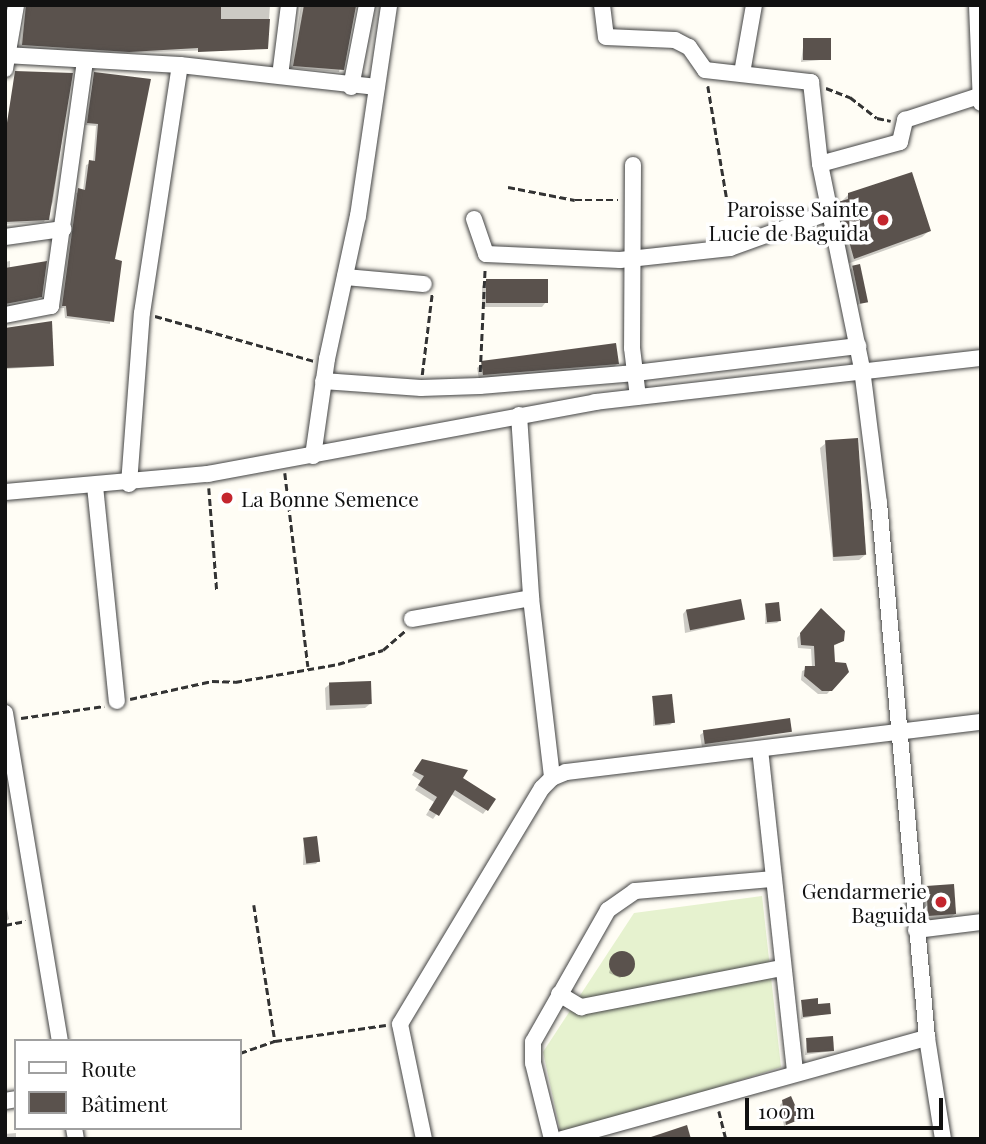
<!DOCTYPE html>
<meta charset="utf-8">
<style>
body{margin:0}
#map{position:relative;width:986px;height:1144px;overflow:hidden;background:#fffdf5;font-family:"Playfair Display",serif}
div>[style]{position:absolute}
.pitch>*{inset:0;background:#e6f2cf}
.shadow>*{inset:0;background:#0003}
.building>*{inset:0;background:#5a524d;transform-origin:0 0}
.round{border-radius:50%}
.path>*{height:2.5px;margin-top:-1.25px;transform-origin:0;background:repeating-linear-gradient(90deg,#333 0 7px,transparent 0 10.5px)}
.roads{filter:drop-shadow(0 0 2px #444) drop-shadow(0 0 2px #444)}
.minor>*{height:16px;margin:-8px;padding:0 8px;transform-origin:8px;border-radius:8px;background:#fff}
.dots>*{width:19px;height:19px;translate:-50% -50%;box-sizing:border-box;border:4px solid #fff;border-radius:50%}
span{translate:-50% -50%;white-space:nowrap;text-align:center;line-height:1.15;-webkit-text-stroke:7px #fff;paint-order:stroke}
.poi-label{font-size:21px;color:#111}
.right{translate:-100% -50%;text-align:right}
.left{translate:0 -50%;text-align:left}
.frame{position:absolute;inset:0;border:7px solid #111;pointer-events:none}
.legend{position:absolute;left:14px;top:1039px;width:228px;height:91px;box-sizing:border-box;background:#fff;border:2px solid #a0a0a0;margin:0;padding:9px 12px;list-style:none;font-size:21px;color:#111}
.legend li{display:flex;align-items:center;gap:14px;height:35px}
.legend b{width:35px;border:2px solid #a0a0a0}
.scale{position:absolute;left:745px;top:1098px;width:198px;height:32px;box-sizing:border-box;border:4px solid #111;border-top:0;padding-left:9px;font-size:21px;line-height:24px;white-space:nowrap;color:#111;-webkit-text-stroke:5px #fff;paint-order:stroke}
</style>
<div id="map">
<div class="pitch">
<i style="clip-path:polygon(762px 896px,781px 1067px,567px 1136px,560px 1130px,543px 1052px,634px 913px)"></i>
</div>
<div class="shadow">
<i style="clip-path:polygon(26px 5px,270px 5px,267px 48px,125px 53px,20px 48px)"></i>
<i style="clip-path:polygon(301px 5px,354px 5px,339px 72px,291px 68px)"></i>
<i style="clip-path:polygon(804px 40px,830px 59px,801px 62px)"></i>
<i style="clip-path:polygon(16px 73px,71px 75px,53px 202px,44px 222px,5px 224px,5px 133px)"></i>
<i style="clip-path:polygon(95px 74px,113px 261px,110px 324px,65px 318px,64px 308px,60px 308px,76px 193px,83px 191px,86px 165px,93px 162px,96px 126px,85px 125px)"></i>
<i style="clip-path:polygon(849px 194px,929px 231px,922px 237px,847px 264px,833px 210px)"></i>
<i style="clip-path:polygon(10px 261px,10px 269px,40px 296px,37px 299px,5px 308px,5px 262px)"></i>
<i style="clip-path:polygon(852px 268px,866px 301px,857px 305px,850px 270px)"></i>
<i style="clip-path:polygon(486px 281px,546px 302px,542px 307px,482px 307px,482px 286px)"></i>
<i style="clip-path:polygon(5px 329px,53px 366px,5px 369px)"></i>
<i style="clip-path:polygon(482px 363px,618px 363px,613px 368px,479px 379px,477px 368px)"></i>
<i style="clip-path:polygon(826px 443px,865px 555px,859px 560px,833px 561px,820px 448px)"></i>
<i style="clip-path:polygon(766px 605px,780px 620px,777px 623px,765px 624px)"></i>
<i style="clip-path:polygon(687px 609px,743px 620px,685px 633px,683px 614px)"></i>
<i style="clip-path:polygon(818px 614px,842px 641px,832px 647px,834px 664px,847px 672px,827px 694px,818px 694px,801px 680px,802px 671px,812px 667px,811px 649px,798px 648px,797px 638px)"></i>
<i style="clip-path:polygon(330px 684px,370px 704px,365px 708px,326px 710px,325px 688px)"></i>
<i style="clip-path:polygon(653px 697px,673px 722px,670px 725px,653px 726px)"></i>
<i style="clip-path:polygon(790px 731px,702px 747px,700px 735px,704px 732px)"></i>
<i style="clip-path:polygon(418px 765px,461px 778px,494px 800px,483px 814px,451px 794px,433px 819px,426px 815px,434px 802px,415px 790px,421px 781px,412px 775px)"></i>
<i style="clip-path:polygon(304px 839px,318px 861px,316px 864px,303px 865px)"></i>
<i style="clip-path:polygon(927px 889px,955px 914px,950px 918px,925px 921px,922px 893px)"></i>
<i style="clip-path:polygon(5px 899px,9px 919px,5px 922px)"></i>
<i style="clip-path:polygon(614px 954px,631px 957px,630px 970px,620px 978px,609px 973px)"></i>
<i style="clip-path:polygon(802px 1002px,829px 1005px,829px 1013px,801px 1019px)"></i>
<i style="clip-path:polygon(807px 1039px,832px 1051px,805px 1055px)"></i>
<i style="clip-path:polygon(783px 1102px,799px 1119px,784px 1126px,780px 1105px)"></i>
<i style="clip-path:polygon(16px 1133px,16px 1139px,5px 1139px,5px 1134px)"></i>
</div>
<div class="building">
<i style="clip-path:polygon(26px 5px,221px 5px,221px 19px,270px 19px,268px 49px,198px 52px,198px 48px,129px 52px,22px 45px)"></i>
<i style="clip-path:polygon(304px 5px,356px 6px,344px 70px,293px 66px)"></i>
<i style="left:803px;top:38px;width:28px;height:22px"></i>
<i style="clip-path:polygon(15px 71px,73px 73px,49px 220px,5px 222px,5px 136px)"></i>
<i style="clip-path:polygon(94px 72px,151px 79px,115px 259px,122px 261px,114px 322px,67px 316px,66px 306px,62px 306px,78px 188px,85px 190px,89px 160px,95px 161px,98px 124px,87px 123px)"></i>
<i style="clip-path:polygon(912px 172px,931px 231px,854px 259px,838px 202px,848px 199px,848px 193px)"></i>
<i style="clip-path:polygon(47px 261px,42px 297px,5px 304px,5px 268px)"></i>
<i style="left:860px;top:264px;width:39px;height:8px;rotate:78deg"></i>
<i style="left:548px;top:279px;width:24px;height:62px;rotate:90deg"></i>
<i style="clip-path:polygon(52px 321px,54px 366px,5px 368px,5px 328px)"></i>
<i style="clip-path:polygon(616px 343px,619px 364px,483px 375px,481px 361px)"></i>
<i style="left:858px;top:438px;width:117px;height:33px;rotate:86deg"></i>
<i style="left:741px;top:599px;width:21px;height:56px;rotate:79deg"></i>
<i style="left:779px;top:602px;width:19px;height:14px;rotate:84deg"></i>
<i style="clip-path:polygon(821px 608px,845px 631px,844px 641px,834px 645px,835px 662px,846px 663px,849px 672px,832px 691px,822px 691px,804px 676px,805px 666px,815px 666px,814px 646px,801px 645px,800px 633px)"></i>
<i style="left:371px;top:681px;width:23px;height:42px;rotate:88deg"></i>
<i style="left:672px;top:694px;width:29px;height:20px;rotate:84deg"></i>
<i style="left:790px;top:718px;width:14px;height:88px;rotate:82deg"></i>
<i style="clip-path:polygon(422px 759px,468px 770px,463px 778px,496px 799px,488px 811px,455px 790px,439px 816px,429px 810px,437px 797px,418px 785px,424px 776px,414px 771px)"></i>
<i style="left:317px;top:836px;width:26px;height:14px;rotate:83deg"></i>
<i style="left:954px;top:884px;width:30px;height:28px;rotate:86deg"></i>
<i class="round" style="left:609px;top:951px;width:26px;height:26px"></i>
<i style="clip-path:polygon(818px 998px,818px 1004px,830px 1003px,831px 1014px,803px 1017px,801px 1000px)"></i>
<i style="left:833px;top:1036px;width:15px;height:27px;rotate:86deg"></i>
<i style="clip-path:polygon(791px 1096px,801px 1119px,786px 1125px,782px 1100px)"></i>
<i style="clip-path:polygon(687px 1125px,691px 1139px,652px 1139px,651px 1137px)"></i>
</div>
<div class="path">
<i style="left:708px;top:86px;width:116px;rotate:80.5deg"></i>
<i style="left:826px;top:88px;width:26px;rotate:21deg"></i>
<i style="left:850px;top:97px;width:34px;rotate:38deg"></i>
<i style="left:877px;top:118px;width:14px;rotate:12deg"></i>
<i style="left:508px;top:187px;width:68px;rotate:11deg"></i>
<i style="left:575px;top:200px;width:43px"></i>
<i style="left:155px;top:316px;width:165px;rotate:15.8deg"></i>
<i style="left:480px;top:372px;width:105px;rotate:-87.3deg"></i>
<i style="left:422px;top:375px;width:82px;rotate:-83deg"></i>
<i style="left:285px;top:473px;width:195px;rotate:83.2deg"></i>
<i style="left:209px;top:488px;width:103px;rotate:85.6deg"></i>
<i style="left:130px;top:699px;width:84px;rotate:-12.4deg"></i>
<i style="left:212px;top:681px;width:23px;rotate:2deg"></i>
<i style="left:235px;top:682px;width:105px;rotate:-9.9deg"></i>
<i style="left:338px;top:664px;width:47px;rotate:-17.3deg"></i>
<i style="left:383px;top:650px;width:29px;rotate:-41deg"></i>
<i style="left:21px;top:718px;width:84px;rotate:-8.2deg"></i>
<i style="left:254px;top:905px;width:138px;rotate:81.2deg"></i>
<i style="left:5px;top:925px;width:21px;rotate:-11deg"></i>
<i style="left:240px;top:1053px;width:37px;rotate:-19deg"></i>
<i style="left:275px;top:1041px;width:112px;rotate:-8.2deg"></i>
<i style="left:719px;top:1111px;width:29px;rotate:76deg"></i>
</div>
<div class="roads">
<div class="minor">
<i style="left:602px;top:5px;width:32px;rotate:83deg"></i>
<i style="left:606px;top:37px;width:69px;rotate:2.5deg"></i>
<i style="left:675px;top:40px;width:16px;rotate:27deg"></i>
<i style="left:689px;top:47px;width:28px;rotate:55deg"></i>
<i style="left:705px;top:70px;width:107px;rotate:6.5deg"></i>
<i style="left:811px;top:82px;width:82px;rotate:83.7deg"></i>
<i style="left:820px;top:164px;width:209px;rotate:78.4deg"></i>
<i style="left:862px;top:369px;width:135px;rotate:82.8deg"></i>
<i style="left:879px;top:503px;width:537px;rotate:84.87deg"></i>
<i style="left:927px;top:1038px;width:102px;rotate:81deg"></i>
<i style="left:977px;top:5px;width:98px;rotate:87.7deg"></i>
<i style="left:5px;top:55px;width:175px;rotate:3.3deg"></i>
<i style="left:180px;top:65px;width:198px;rotate:6.4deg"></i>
<i style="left:281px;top:68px;width:64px;rotate:-82.8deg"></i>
<i style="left:5px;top:69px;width:65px;rotate:-80.2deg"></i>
<i style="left:742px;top:73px;width:69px;rotate:-80deg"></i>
<i style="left:351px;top:87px;width:84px;rotate:-79deg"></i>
<i style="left:820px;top:164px;width:83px;rotate:-15.4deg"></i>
<i style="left:900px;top:142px;width:23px;rotate:-77deg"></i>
<i style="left:905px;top:120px;width:78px;rotate:-18deg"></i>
<i style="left:633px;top:165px;width:183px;rotate:90.3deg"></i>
<i style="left:632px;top:348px;width:49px;rotate:83deg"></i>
<i style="left:474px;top:219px;width:37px;rotate:71deg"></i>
<i style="left:486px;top:254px;width:134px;rotate:2.6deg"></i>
<i style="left:620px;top:260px;width:111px;rotate:-6.2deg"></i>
<i style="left:730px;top:248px;width:106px;rotate:-19.8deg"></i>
<i style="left:5px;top:237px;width:59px;rotate:-7.9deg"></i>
<i style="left:345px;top:277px;width:79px;rotate:5.1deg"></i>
<i style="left:5px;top:315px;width:47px;rotate:-11.1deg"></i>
<i style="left:51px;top:306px;width:248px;rotate:-82.1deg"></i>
<i style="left:323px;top:381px;width:98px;rotate:4.1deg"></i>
<i style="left:421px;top:388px;width:59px;rotate:-1.9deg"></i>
<i style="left:480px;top:386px;width:156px;rotate:-4.8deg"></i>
<i style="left:635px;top:373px;width:225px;rotate:-6.9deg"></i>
<i style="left:519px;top:415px;width:183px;rotate:86.2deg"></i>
<i style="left:531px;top:598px;width:181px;rotate:83.3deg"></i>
<i style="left:313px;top:456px;width:98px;rotate:-81.8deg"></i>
<i style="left:327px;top:359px;width:146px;rotate:-77.8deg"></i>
<i style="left:358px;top:216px;width:213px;rotate:-81.6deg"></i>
<i style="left:129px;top:484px;width:171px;rotate:-85.7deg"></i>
<i style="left:142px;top:313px;width:251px;rotate:-81.3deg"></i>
<i style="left:95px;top:486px;width:216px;rotate:84.2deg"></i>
<i style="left:5px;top:492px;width:204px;rotate:-5.1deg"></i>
<i style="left:208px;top:474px;width:394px;rotate:-10.5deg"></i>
<i style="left:595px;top:402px;width:388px;rotate:-6.5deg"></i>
<i style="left:412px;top:619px;width:121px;rotate:-10deg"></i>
<i style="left:5px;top:713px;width:333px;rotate:80.5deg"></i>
<i style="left:760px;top:749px;width:325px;rotate:83.8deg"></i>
<i style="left:916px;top:930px;width:65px;rotate:-7deg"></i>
<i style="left:559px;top:994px;width:26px;rotate:31deg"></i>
<i style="left:581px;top:1007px;width:205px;rotate:-11deg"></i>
<i style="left:5px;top:1101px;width:11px;rotate:-10deg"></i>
<i style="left:74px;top:1128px;width:11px;rotate:80deg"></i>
<i style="left:424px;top:1139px;width:117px;rotate:-101.8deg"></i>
<i style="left:400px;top:1024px;width:275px;rotate:-59deg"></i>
<i style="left:542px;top:788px;width:14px;rotate:-45deg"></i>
<i style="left:552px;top:778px;width:15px;rotate:-23deg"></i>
<i style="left:566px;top:772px;width:418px;rotate:-6.9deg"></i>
<i style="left:552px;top:1139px;width:78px;rotate:-104deg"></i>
<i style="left:533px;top:1063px;width:21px;rotate:-90deg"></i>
<i style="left:533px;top:1042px;width:152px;rotate:-60.4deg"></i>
<i style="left:608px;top:910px;width:33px;rotate:-35deg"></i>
<i style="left:635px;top:891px;width:137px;rotate:-5deg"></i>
<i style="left:562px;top:1139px;width:379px;rotate:-15.5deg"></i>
</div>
</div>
<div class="dots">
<i style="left:883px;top:220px;background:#c4262e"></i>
<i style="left:227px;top:498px;background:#c4262e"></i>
<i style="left:941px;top:902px;background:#c4262e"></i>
</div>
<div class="poi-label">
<span class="right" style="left:869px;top:220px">Paroisse Sainte<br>Lucie de Baguida</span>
<span class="left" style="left:241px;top:498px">La Bonne Semence</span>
<span class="right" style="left:927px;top:902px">Gendarmerie<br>Baguida</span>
</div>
<div class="frame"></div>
<ul class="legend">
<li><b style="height:9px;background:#fff"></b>Route</li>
<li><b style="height:19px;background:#5a524d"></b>Bâtiment</li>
</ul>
<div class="scale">100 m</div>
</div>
